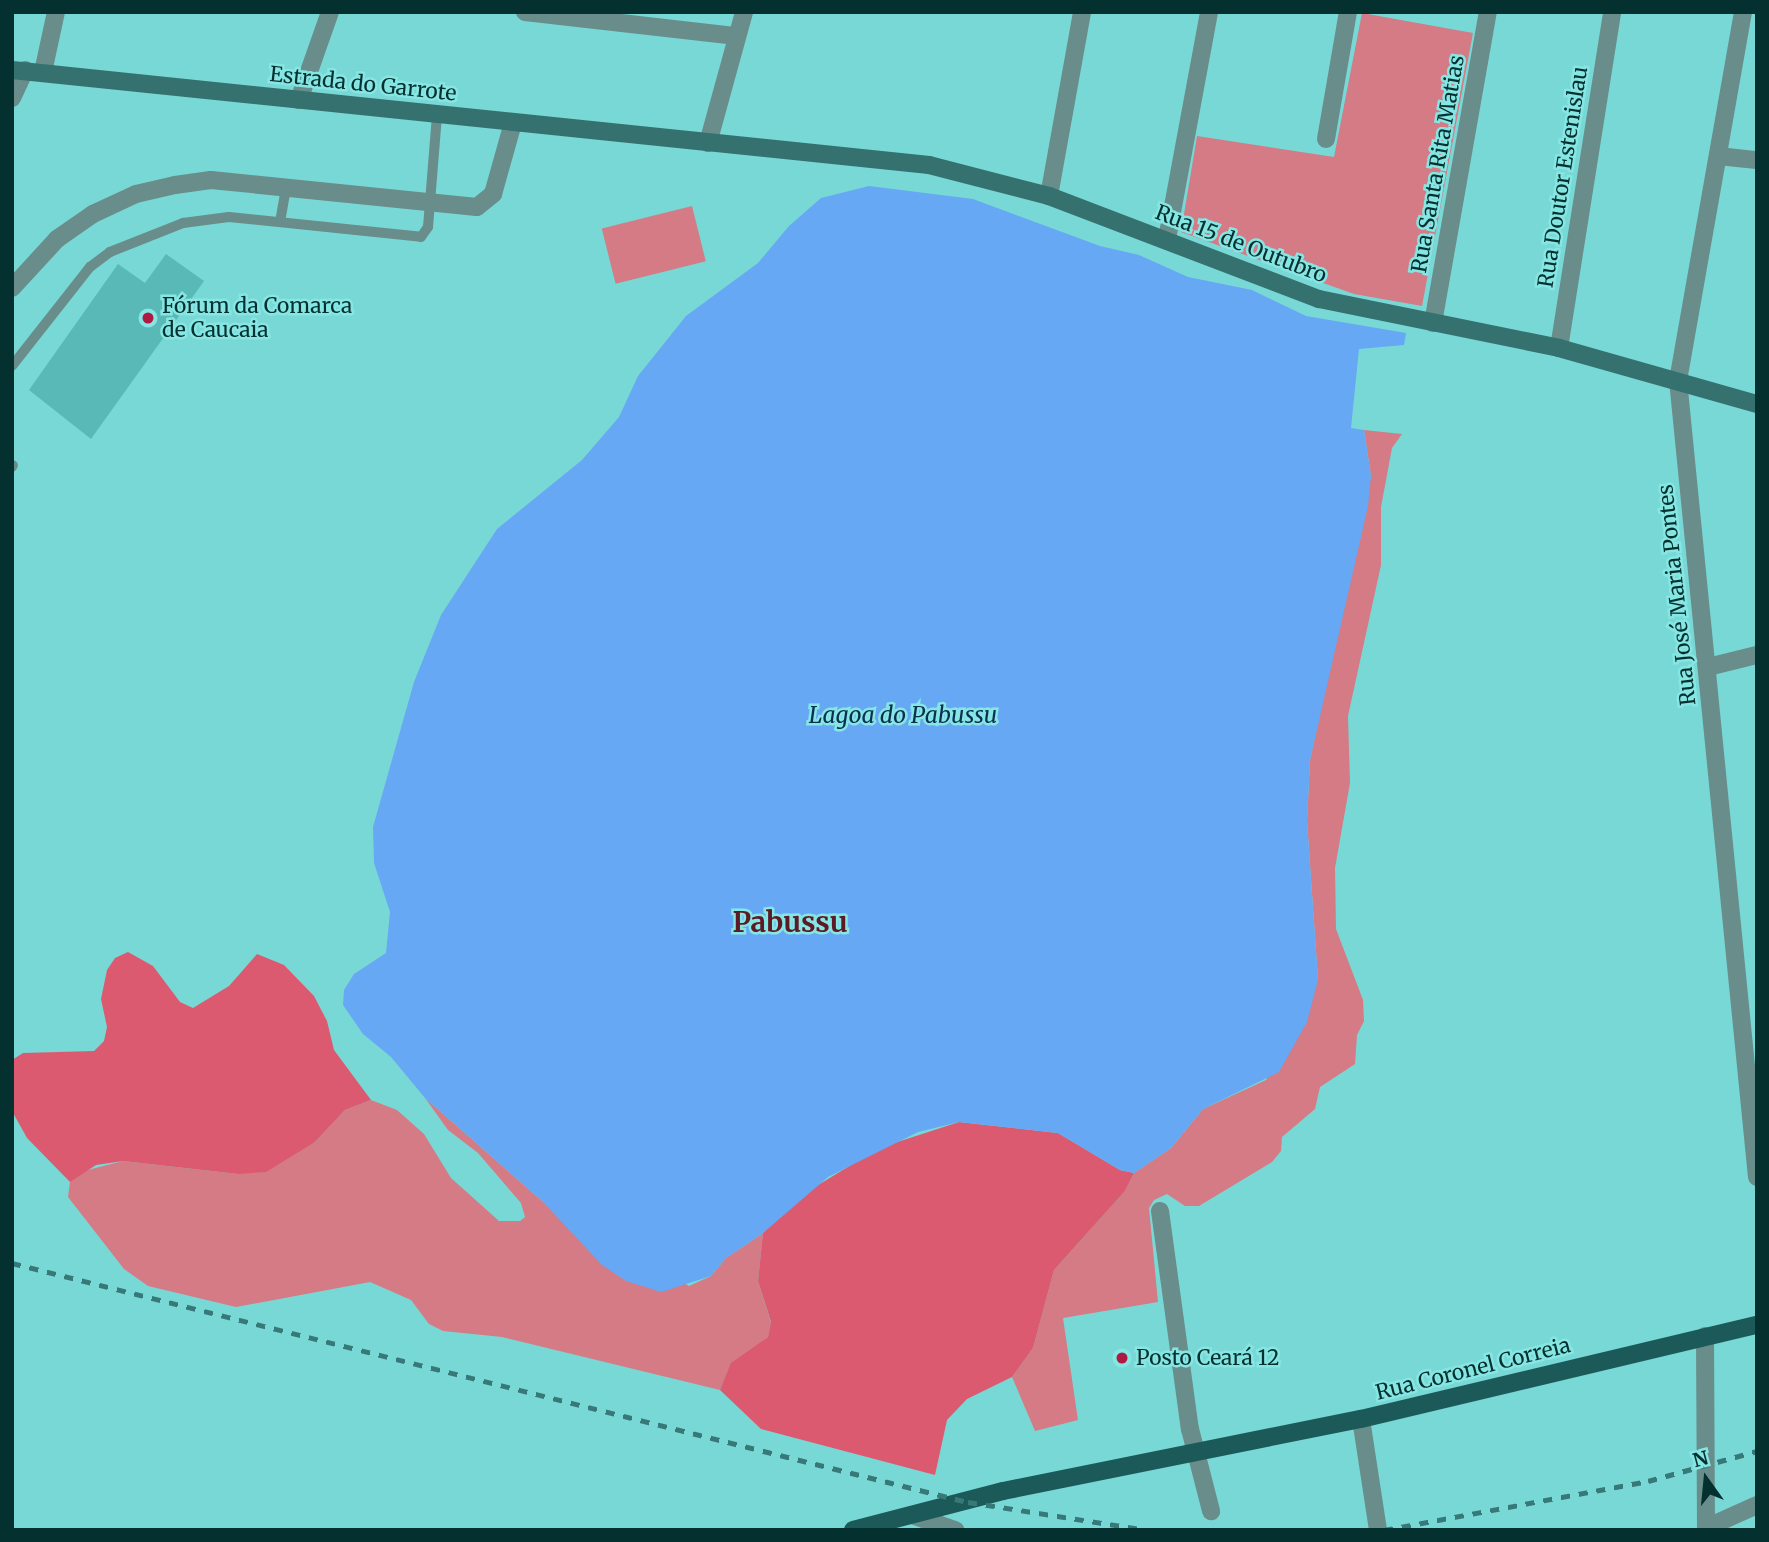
<!DOCTYPE html>
<meta charset="utf-8">
<style>
body{margin:0}
#map{position:relative;width:1769px;height:1542px;overflow:hidden;background:#78d8d6;font-family:Merriweather,serif}
div>[style]{position:absolute}
.green>*{inset:0;background:#d47b85;transform-origin:0 0}
.forest>*{inset:0;background:#dc5a70}
.water>*{inset:0;background:#66a8f4}
.building>*{inset:0;background:#58b9b6}
.service>*{height:10px;margin:-5px;padding:0 5px;transform-origin:5px;border-radius:5px;background:#688d8b}
.minor>*{height:18px;margin:-9px;padding:0 9px;transform-origin:9px;border-radius:9px;background:#688d8b}
.secondary>*{height:18px;margin:-9px;padding:0 9px;transform-origin:9px;border-radius:9px;background:#35716f}
.primary>*{height:18px;margin:-9px;padding:0 9px;transform-origin:9px;border-radius:9px;background:#1c5a59}
.rail>*{height:4.5px;margin-top:-2.25px;transform-origin:0;background:repeating-linear-gradient(90deg,#367978 0 9px,transparent 0 18px)}
.dots>*{width:19px;height:19px;translate:-50% -50%;box-sizing:border-box;border:4px solid #86e6e3;border-radius:50%}
span{translate:-50% -50%;white-space:nowrap;text-align:center;line-height:1.15;-webkit-text-stroke:5px #86e6e3;paint-order:stroke}
.street-label{font-size:21px;color:#04302f}
.poi-label{font-size:21px;color:#04302f}
.left{translate:0 -50%;text-align:left}
.water-label{font-size:23px;color:#0b2e53;font-style:italic}
.district-label{font-size:28px;color:#5e1927;font-weight:700}
.frame{position:absolute;inset:0;border:14px solid #04302f;pointer-events:none}
.north{position:absolute;left:1671px;top:1444px;width:70px;height:70px;-webkit-text-stroke:5px #86e6e3;paint-order:stroke;rotate:345deg;font-size:19px;font-weight:700;line-height:28px;text-align:center;color:#04302f}
.north::after{content:'';display:block;margin:auto;width:24px;height:32px;background:#04302f;clip-path:polygon(50% 0,100% 100%,50% 72%,0 100%)}
</style>
<div id="map">
<div class="green">
<i style="clip-path:polygon(1362px 13px,1473px 33px,1422px 306px,1354px 294px,1181px 232px,1197px 136px,1334px 157px)"></i>
<i style="left:692px;top:206px;width:57px;height:93px;rotate:76deg"></i>
<i style="clip-path:polygon(1364px 430px,1402px 434px,1392px 448px,1381px 507px,1381px 565px,1348px 716px,1350px 783px,1335px 868px,1336px 929px,1363px 1000px,1364px 1021px,1357px 1035px,1355px 1064px,1320px 1087px,1315px 1109px,1282px 1137px,1281px 1151px,1272px 1162px,1199px 1206px,1185px 1206px,1167px 1194px,1154px 1200px,1149px 1208px,1158px 1302px,1063px 1318px,1078px 1420px,1035px 1431px,1012px 1377px,1033px 1348px,1054px 1270px,1125px 1191px,1134px 1173px,1171px 1148px,1203px 1109px,1266px 1080px,1318px 980px,1307px 821px,1310px 760px,1371px 476px)"></i>
<i style="clip-path:polygon(425px 1098px,542px 1201px,689px 1286px,711px 1276px,726px 1258px,763px 1233px,758px 1281px,771px 1323px,768px 1337px,732px 1363px,720px 1390px,502px 1337px,443px 1331px,429px 1324px,411px 1300px,370px 1282px,236px 1307px,148px 1286px,124px 1269px,68px 1197px,70px 1182px,80px 1172px,123px 1161px,238px 1174px,315px 1142px,345px 1110px,371px 1100px,397px 1110px,424px 1134px,451px 1178px,499px 1221px,520px 1221px,525px 1217px,521px 1203px,478px 1153px,448px 1130px)"></i>
</div>
<div class="forest">
<i style="clip-path:polygon(128px 952px,153px 966px,180px 1002px,193px 1008px,229px 986px,257px 954px,284px 965px,314px 996px,327px 1021px,334px 1050px,371px 1100px,345px 1110px,315px 1142px,266px 1172px,238px 1174px,123px 1161px,96px 1165px,70px 1182px,27px 1138px,12px 1111px,12px 1060px,23px 1053px,94px 1051px,104px 1041px,107px 1027px,101px 999px,107px 970px,115px 958px)"></i>
<i style="clip-path:polygon(959px 1122px,1058px 1133px,1120px 1170px,1134px 1173px,1125px 1191px,1054px 1270px,1033px 1348px,1012px 1377px,967px 1399px,947px 1420px,935px 1475px,761px 1429px,720px 1390px,731px 1363px,768px 1337px,771px 1322px,758px 1281px,763px 1233px,805px 1193px,879px 1148px)"></i>
</div>
<div class="water">
<i style="clip-path:polygon(869px 186px,973px 199px,1100px 246px,1139px 255px,1188px 277px,1252px 290px,1306px 316px,1406px 333px,1404px 345px,1359px 349px,1351px 428px,1364px 430px,1371px 476px,1368px 506px,1310px 760px,1307px 821px,1318px 980px,1307px 1022px,1279px 1072px,1203px 1109px,1171px 1148px,1134px 1173px,1120px 1170px,1058px 1133px,959px 1122px,918px 1132px,828px 1177px,763px 1233px,726px 1258px,711px 1276px,661px 1292px,626px 1281px,602px 1265px,542px 1201px,425px 1098px,391px 1057px,363px 1034px,343px 1005px,344px 990px,354px 974px,386px 953px,390px 912px,374px 863px,373px 827px,414px 682px,441px 615px,497px 529px,582px 460px,619px 417px,638px 376px,686px 316px,758px 263px,789px 226px,821px 198px)"></i>
</div>
<div class="building">
<i style="clip-path:polygon(166px 254px,204px 281px,91px 439px,29px 390px,118px 264px,145px 283px)"></i>
</div>
<div class="service">
<i style="left:280px;top:222px;width:36px;rotate:-80deg"></i>
<i style="left:12px;top:366px;width:126px;rotate:-51.8deg"></i>
<i style="left:90px;top:267px;width:25px;rotate:-37deg"></i>
<i style="left:110px;top:252px;width:79px;rotate:-21.7deg"></i>
<i style="left:183px;top:223px;width:46px;rotate:-7.4deg"></i>
<i style="left:229px;top:217px;width:193px;rotate:5.9deg"></i>
<i style="left:421px;top:237px;width:12px;rotate:-55deg"></i>
<i style="left:428px;top:227px;width:112px;rotate:-85.4deg"></i>
<i style="left:12px;top:467px;width:2px;rotate:-63deg"></i>
</div>
<div class="minor">
<i style="left:525px;top:12px;width:213px;rotate:6.5deg"></i>
<i style="left:1743px;top:12px;width:374px;rotate:100deg"></i>
<i style="left:1678px;top:380px;width:801px;rotate:84.34deg"></i>
<i style="left:43px;top:72px;width:61px;rotate:-77.8deg"></i>
<i style="left:12px;top:98px;width:31px;rotate:-65deg"></i>
<i style="left:299px;top:100px;width:93px;rotate:-70.6deg"></i>
<i style="left:1326px;top:139px;width:129px;rotate:-80.2deg"></i>
<i style="left:708px;top:143px;width:136px;rotate:-74.6deg"></i>
<i style="left:1718px;top:156px;width:39px;rotate:6deg"></i>
<i style="left:1049px;top:196px;width:187px;rotate:-79.8deg"></i>
<i style="left:1167px;top:239px;width:231px;rotate:-79.5deg"></i>
<i style="left:12px;top:288px;width:67px;rotate:-47.4deg"></i>
<i style="left:57px;top:239px;width:44px;rotate:-34.8deg"></i>
<i style="left:93px;top:214px;width:47px;rotate:-24.9deg"></i>
<i style="left:136px;top:194px;width:40px;rotate:-13deg"></i>
<i style="left:175px;top:185px;width:36px;rotate:-8deg"></i>
<i style="left:211px;top:180px;width:267px;rotate:5.8deg"></i>
<i style="left:477px;top:207px;width:21px;rotate:-39deg"></i>
<i style="left:493px;top:194px;width:74px;rotate:-74.3deg"></i>
<i style="left:1433px;top:323px;width:316px;rotate:-80deg"></i>
<i style="left:1559px;top:348px;width:340px;rotate:-81deg"></i>
<i style="left:1708px;top:667px;width:50px;rotate:-13.8deg"></i>
<i style="left:1160px;top:1211px;width:220px;rotate:82.2deg"></i>
<i style="left:1190px;top:1429px;width:85px;rotate:75.6deg"></i>
<i style="left:1705px;top:1336px;width:194px;rotate:89.7deg"></i>
<i style="left:1361px;top:1419px;width:112px;rotate:81.3deg"></i>
<i style="left:912px;top:1515px;width:46px;rotate:19.2deg"></i>
<i style="left:1706px;top:1528px;width:56px;rotate:-24.3deg"></i>
</div>
<div class="secondary">
<i style="left:12px;top:70px;width:922px;rotate:5.91deg"></i>
<i style="left:929px;top:165px;width:124px;rotate:14.5deg"></i>
<i style="left:1049px;top:196px;width:289px;rotate:20.9deg"></i>
<i style="left:1319px;top:299px;width:245px;rotate:11.5deg"></i>
<i style="left:1559px;top:348px;width:206px;rotate:15.8deg"></i>
</div>
<div class="primary">
<i style="left:853px;top:1530px;width:155px;rotate:-14.6deg"></i>
<i style="left:1003px;top:1491px;width:365px;rotate:-11.4deg"></i>
<i style="left:1361px;top:1419px;width:407px;rotate:-13.4deg"></i>
</div>
<div class="rail">
<i style="left:12px;top:1263px;width:985px;rotate:14.04deg"></i>
<i style="left:968px;top:1502px;width:180px;rotate:8.9deg"></i>
<i style="left:1384px;top:1530px;width:269px;rotate:-10.5deg"></i>
<i style="left:1648px;top:1481px;width:113px;rotate:-15.4deg"></i>
</div>
<div class="dots">
<i style="left:148px;top:318px;background:#ae1a42"></i>
<i style="left:1122px;top:1358px;background:#ae1a42"></i>
</div>
<div class="street-label">
<span style="left:363px;top:84px;rotate:6deg">Estrada do Garrote</span>
<span style="left:1438px;top:164px;rotate:-80deg">Rua Santa Rita Matias</span>
<span style="left:1563px;top:177px;rotate:-81deg">Rua Doutor Estenislau</span>
<span style="left:1241px;top:244px;rotate:21deg">Rua 15 de Outubro</span>
<span style="left:1677px;top:595px;rotate:-96deg">Rua José Maria Pontes</span>
<span style="left:1473px;top:1369px;rotate:-14deg">Rua Coronel Correia</span>
</div>
<div class="poi-label">
<span class="left" style="left:162px;top:318px">Fórum da Comarca<br>de Caucaia</span>
<span class="left" style="left:1136px;top:1358px">Posto Ceará 12</span>
</div>
<div class="water-label">
<span style="left:903px;top:715px">Lagoa do Pabussu</span>
</div>
<div class="district-label">
<span style="left:790px;top:922px">Pabussu</span>
</div>
<div class="frame"></div>
<div class="north">N</div>
</div>
